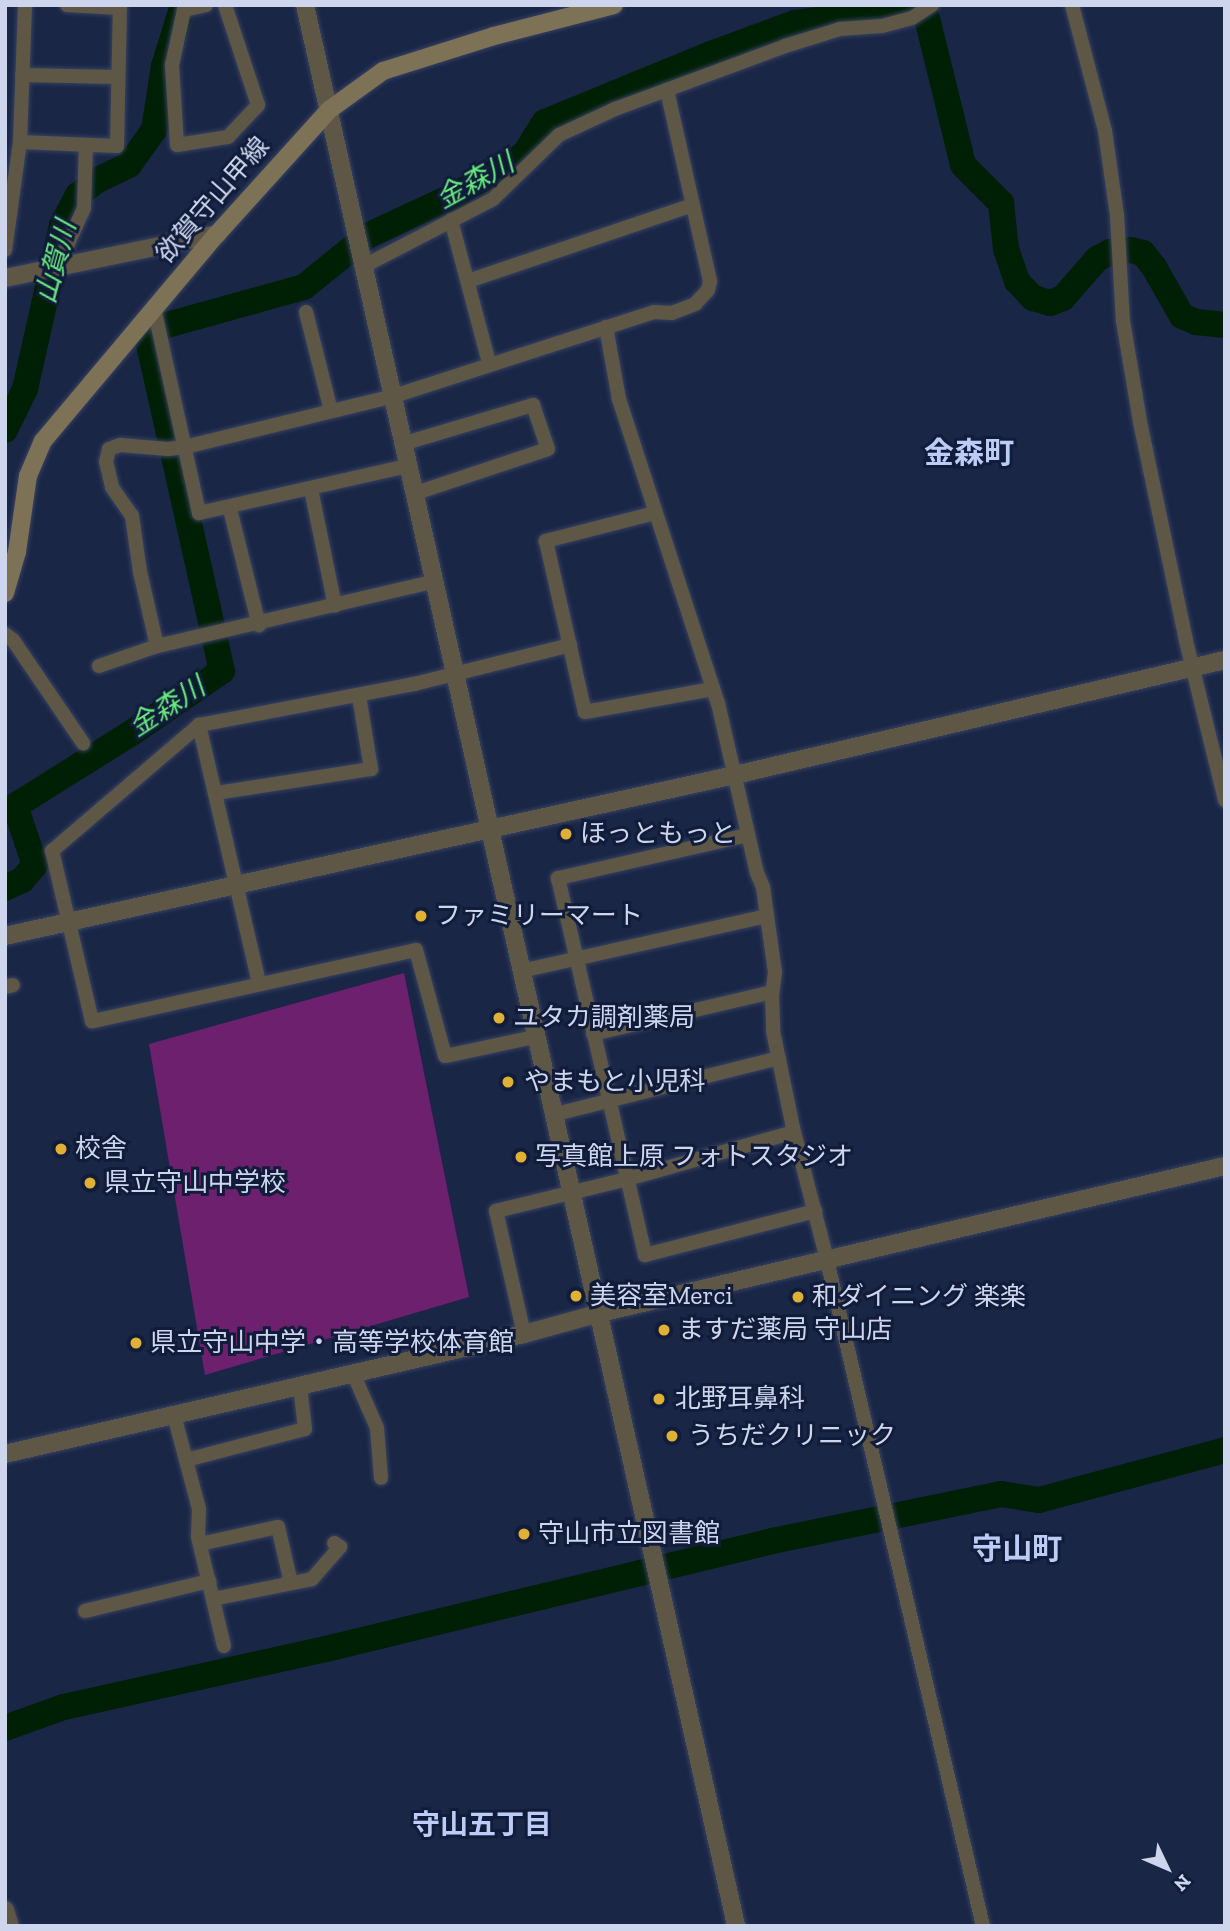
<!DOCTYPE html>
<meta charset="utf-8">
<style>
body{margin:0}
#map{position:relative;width:1230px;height:1931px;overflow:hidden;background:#1a2646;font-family:"Zilla Slab","Noto Sans JP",serif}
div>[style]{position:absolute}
.green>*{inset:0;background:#6c206e}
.river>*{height:26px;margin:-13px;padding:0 13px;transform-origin:13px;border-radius:13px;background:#002005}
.roads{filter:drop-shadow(0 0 2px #374261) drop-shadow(0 0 2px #374261)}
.minor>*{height:14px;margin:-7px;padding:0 7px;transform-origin:7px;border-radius:7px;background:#5f5746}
.tertiary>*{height:18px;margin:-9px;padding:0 9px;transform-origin:9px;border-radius:9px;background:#5f5746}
.secondary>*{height:18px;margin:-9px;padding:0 9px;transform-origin:9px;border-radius:9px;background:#7d7156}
.dots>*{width:19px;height:19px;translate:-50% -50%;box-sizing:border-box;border:4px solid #111c3b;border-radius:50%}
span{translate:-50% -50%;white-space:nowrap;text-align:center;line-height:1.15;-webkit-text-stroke:6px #111c3b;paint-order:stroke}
.street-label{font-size:26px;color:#cdd6ec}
.poi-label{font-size:26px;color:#cdd6ec}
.left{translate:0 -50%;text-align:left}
.water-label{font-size:28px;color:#68e97d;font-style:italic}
.neighbourhood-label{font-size:28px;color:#bbcdf7;font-weight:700}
.quarter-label{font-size:30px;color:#bbcdf7;font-weight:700}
.frame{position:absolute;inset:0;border:7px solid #cdd6ec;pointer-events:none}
.north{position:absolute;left:1132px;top:1833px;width:70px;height:70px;-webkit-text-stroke:5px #111c3b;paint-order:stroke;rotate:134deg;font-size:19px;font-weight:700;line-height:28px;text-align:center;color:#cdd6ec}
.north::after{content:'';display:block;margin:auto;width:24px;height:32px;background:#cdd6ec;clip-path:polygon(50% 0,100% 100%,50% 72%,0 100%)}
</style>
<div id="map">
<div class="green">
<i style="clip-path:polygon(404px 973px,469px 1297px,205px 1375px,149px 1044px)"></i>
</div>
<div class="river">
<i style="left:5px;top:430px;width:46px;rotate:-64deg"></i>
<i style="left:25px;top:389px;width:168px;rotate:-77.3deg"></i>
<i style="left:62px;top:225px;width:34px;rotate:-62deg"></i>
<i style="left:78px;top:195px;width:23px;rotate:-38deg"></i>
<i style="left:96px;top:181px;width:37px;rotate:-26deg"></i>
<i style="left:129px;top:165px;width:43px;rotate:-54.5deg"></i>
<i style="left:154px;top:130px;width:65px;rotate:-81.1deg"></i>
<i style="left:164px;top:66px;width:64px;rotate:-72.7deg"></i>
<i style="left:5px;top:888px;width:19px;rotate:-25deg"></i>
<i style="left:22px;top:880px;width:20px;rotate:-49deg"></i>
<i style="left:35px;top:865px;width:62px;rotate:-108.7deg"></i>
<i style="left:15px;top:806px;width:139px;rotate:-32.1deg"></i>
<i style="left:133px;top:732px;width:108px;rotate:-34.4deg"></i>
<i style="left:222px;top:671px;width:343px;rotate:-102.6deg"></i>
<i style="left:147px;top:336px;width:23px;rotate:-29deg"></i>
<i style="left:167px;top:325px;width:142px;rotate:-15.5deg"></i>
<i style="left:304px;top:287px;width:81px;rotate:-39deg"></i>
<i style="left:367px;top:236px;width:99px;rotate:-25deg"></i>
<i style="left:457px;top:194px;width:78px;rotate:-30.2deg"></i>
<i style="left:524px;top:155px;width:39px;rotate:-58deg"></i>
<i style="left:545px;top:122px;width:179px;rotate:-22.3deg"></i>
<i style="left:711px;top:54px;width:90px;rotate:-20.3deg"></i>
<i style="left:795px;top:23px;width:120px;rotate:-7.2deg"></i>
<i style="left:914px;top:8px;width:16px;rotate:38deg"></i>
<i style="left:927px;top:18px;width:151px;rotate:76.2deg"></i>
<i style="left:963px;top:165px;width:54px;rotate:45deg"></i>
<i style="left:1001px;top:203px;width:46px;rotate:83.8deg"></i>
<i style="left:1006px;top:249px;width:34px;rotate:71deg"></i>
<i style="left:1017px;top:281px;width:23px;rotate:47deg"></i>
<i style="left:1033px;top:298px;width:18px;rotate:16deg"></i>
<i style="left:1050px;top:303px;width:14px;rotate:-21deg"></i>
<i style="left:1063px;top:298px;width:52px;rotate:-48.9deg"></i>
<i style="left:1097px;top:259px;width:15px;rotate:-28deg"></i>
<i style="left:1110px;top:252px;width:21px;rotate:-5deg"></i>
<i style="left:1131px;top:250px;width:12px;rotate:14deg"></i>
<i style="left:1143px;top:253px;width:18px;rotate:52deg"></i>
<i style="left:1154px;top:267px;width:56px;rotate:60.3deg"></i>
<i style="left:1182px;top:316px;width:15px;rotate:23deg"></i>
<i style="left:1196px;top:322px;width:29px;rotate:6deg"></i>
<i style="left:5px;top:1728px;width:63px;rotate:-19.6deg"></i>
<i style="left:64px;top:1707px;width:268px;rotate:-12.5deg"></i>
<i style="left:326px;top:1649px;width:459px;rotate:-13.6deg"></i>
<i style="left:772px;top:1541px;width:234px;rotate:-11.6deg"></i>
<i style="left:1001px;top:1494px;width:38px;rotate:9deg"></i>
<i style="left:1039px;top:1500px;width:193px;rotate:-15deg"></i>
</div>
<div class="roads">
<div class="minor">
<i style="left:206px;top:5px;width:23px;rotate:167deg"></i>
<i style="left:184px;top:10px;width:56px;rotate:102.3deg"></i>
<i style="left:172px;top:65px;width:80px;rotate:86.4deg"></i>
<i style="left:177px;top:145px;width:52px;rotate:-8.9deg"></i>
<i style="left:228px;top:137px;width:44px;rotate:-46.8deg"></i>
<i style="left:258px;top:105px;width:105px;rotate:-108.3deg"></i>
<i style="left:1072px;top:5px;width:130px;rotate:75.3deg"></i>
<i style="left:1105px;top:131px;width:85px;rotate:81.9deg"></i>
<i style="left:1117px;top:215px;width:106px;rotate:86.8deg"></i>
<i style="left:1123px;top:321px;width:102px;rotate:80.4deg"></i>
<i style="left:1140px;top:422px;width:224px;rotate:78.1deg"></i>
<i style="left:1186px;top:641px;width:164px;rotate:76.2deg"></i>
<i style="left:22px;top:75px;width:95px;rotate:1.2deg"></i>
<i style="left:20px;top:142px;width:97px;rotate:2.4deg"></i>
<i style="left:117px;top:146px;width:138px;rotate:-88.8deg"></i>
<i style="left:120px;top:8px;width:53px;rotate:-176.8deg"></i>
<i style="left:451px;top:220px;width:148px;rotate:75.1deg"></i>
<i style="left:5px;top:250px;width:109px;rotate:-82.1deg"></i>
<i style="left:20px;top:142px;width:137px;rotate:-87.9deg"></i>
<i style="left:364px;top:266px;width:145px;rotate:-27.4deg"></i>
<i style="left:493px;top:199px;width:92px;rotate:-44.1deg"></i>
<i style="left:559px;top:135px;width:62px;rotate:-24.9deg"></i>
<i style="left:615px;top:109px;width:181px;rotate:-20.3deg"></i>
<i style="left:785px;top:46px;width:58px;rotate:-17.2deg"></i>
<i style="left:840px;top:29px;width:42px;rotate:-4.1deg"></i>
<i style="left:882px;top:26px;width:31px;rotate:-15deg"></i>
<i style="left:912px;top:18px;width:24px;rotate:-33deg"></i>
<i style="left:57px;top:268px;width:66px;rotate:-65.8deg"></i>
<i style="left:84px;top:208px;width:62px;rotate:-88.2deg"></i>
<i style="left:468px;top:281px;width:237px;rotate:-18.7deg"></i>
<i style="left:154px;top:308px;width:210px;rotate:77.6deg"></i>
<i style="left:199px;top:513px;width:214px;rotate:-12.7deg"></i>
<i style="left:306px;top:312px;width:102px;rotate:75.8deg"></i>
<i style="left:606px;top:327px;width:73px;rotate:79.8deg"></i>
<i style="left:619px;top:399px;width:320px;rotate:72deg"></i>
<i style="left:718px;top:703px;width:174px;rotate:77.1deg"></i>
<i style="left:757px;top:873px;width:15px;rotate:67deg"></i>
<i style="left:763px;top:887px;width:86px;rotate:82deg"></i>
<i style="left:775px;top:972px;width:23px;rotate:97deg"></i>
<i style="left:772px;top:995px;width:36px;rotate:88deg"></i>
<i style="left:773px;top:1031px;width:103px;rotate:78.3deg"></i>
<i style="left:794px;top:1132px;width:132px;rotate:75.5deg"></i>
<i style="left:827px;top:1260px;width:684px;rotate:76.82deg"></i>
<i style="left:402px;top:444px;width:137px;rotate:-16.6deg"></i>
<i style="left:533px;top:405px;width:46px;rotate:71.2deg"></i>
<i style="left:548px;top:449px;width:142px;rotate:161.6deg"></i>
<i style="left:311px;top:489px;width:119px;rotate:78.4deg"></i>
<i style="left:230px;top:509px;width:120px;rotate:76deg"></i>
<i style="left:655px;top:513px;width:113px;rotate:165.6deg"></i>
<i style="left:546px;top:541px;width:175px;rotate:77.2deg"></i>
<i style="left:585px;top:712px;width:130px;rotate:-10.2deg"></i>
<i style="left:5px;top:634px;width:10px;rotate:37deg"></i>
<i style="left:13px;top:640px;width:125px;rotate:55.8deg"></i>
<i style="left:157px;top:646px;width:76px;rotate:-102.9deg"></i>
<i style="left:140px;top:572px;width:57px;rotate:-98.1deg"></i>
<i style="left:132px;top:516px;width:35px;rotate:-125deg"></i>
<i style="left:112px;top:487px;width:26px;rotate:-103deg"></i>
<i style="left:106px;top:462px;width:13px;rotate:-77deg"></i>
<i style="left:109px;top:449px;width:12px;rotate:-20deg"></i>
<i style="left:120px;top:445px;width:48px;rotate:4.8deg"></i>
<i style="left:168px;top:449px;width:17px;rotate:-7deg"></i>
<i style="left:185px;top:447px;width:215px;rotate:-13.7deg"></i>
<i style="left:394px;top:396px;width:273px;rotate:-17.9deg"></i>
<i style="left:654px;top:312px;width:18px;rotate:3deg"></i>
<i style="left:672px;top:313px;width:25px;rotate:-21deg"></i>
<i style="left:695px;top:304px;width:19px;rotate:-47deg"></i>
<i style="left:708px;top:290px;width:9px;rotate:-77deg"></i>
<i style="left:710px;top:281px;width:196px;rotate:-102.7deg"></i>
<i style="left:99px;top:666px;width:61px;rotate:-19deg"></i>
<i style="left:157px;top:646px;width:283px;rotate:-13.1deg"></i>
<i style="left:199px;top:725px;width:265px;rotate:76.9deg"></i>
<i style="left:216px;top:793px;width:157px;rotate:-8.8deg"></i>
<i style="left:371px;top:769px;width:74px;rotate:-99.3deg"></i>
<i style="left:748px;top:835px;width:195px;rotate:167.2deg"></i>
<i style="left:558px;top:878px;width:387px;rotate:77deg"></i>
<i style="left:645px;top:1255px;width:176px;rotate:-14.5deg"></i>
<i style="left:521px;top:971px;width:252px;rotate:-12.6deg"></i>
<i style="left:5px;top:987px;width:8px;rotate:-14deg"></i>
<i style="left:593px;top:1034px;width:184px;rotate:-13.2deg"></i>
<i style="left:534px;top:1037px;width:91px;rotate:167.9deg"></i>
<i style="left:445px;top:1056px;width:110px;rotate:-105.3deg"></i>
<i style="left:416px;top:950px;width:332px;rotate:167.6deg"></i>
<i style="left:92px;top:1021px;width:175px;rotate:-103.2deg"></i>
<i style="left:52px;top:851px;width:194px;rotate:-40.6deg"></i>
<i style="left:199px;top:725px;width:219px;rotate:-10.8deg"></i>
<i style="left:414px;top:684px;width:161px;rotate:-14deg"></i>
<i style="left:552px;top:1115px;width:234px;rotate:-14.1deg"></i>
<i style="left:524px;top:1334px;width:126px;rotate:-102.8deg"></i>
<i style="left:496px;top:1211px;width:135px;rotate:-13.7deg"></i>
<i style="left:627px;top:1179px;width:173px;rotate:-15.7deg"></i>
<i style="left:353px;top:1373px;width:60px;rotate:66.4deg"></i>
<i style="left:377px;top:1428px;width:50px;rotate:85.4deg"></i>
<i style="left:174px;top:1415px;width:97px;rotate:75.1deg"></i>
<i style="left:199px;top:1509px;width:28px;rotate:92deg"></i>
<i style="left:198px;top:1537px;width:112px;rotate:76.6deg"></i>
<i style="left:186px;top:1460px;width:123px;rotate:-14.6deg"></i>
<i style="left:305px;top:1429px;width:43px;rotate:-96.6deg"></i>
<i style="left:200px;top:1544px;width:80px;rotate:-12.3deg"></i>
<i style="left:278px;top:1527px;width:57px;rotate:76.9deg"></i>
<i style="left:213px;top:1599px;width:101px;rotate:-11.4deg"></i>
<i style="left:312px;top:1579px;width:43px;rotate:-48.8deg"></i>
<i style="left:340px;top:1547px;width:7px;rotate:-146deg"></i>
<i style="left:85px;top:1611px;width:128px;rotate:-13.6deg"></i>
</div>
<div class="tertiary">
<i style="left:305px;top:5px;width:1969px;rotate:77.35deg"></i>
<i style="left:5px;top:278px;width:217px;rotate:-11.7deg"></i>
<i style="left:5px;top:936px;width:748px;rotate:-12.44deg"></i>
<i style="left:735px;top:775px;width:503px;rotate:-13.21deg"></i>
<i style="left:5px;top:1454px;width:533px;rotate:-13.02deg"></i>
<i style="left:524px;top:1334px;width:79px;rotate:-15.4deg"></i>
<i style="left:600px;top:1313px;width:642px;rotate:-13.24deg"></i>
<i style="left:5px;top:1910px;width:17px;rotate:73deg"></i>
</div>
<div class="secondary">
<i style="left:5px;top:593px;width:43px;rotate:-73.7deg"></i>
<i style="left:17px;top:552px;width:77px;rotate:-81.8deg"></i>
<i style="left:28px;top:476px;width:38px;rotate:-67deg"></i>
<i style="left:43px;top:441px;width:270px;rotate:-50deg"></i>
<i style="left:217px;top:234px;width:167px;rotate:-47.9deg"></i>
<i style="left:329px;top:110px;width:67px;rotate:-35.8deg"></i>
<i style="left:383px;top:71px;width:116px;rotate:-17.5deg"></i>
<i style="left:494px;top:36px;width:124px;rotate:-14.5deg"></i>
</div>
</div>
<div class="dots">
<i style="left:566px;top:834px;background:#dfb034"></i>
<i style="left:421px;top:916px;background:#dfb034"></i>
<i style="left:499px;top:1018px;background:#dfb034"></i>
<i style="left:508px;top:1082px;background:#dfb034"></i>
<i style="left:61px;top:1149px;background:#dfb034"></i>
<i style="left:521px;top:1157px;background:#dfb034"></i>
<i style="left:90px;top:1183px;background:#dfb034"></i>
<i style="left:576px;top:1296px;background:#dfb034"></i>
<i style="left:798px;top:1297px;background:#dfb034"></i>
<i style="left:664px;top:1330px;background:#dfb034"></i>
<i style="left:136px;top:1343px;background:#dfb034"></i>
<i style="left:659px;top:1399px;background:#dfb034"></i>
<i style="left:672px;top:1436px;background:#dfb034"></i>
<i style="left:524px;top:1534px;background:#dfb034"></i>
</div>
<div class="street-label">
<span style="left:213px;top:200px;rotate:-49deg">欲賀守山甲線</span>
</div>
<div class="poi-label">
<span class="left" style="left:580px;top:834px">ほっともっと</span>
<span class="left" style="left:435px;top:916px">ファミリーマート</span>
<span class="left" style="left:513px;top:1018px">ユタカ調剤薬局</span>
<span class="left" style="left:524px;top:1082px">やまもと小児科</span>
<span class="left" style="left:75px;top:1149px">校舎</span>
<span class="left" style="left:535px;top:1157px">写真館上原 フォトスタジオ</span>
<span class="left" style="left:104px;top:1183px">県立守山中学校</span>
<span class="left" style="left:590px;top:1296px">美容室Merci</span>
<span class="left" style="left:812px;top:1297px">和ダイニング 楽楽</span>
<span class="left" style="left:678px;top:1330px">ますだ薬局 守山店</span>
<span class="left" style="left:150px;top:1343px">県立守山中学・高等学校体育館</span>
<span class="left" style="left:675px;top:1399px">北野耳鼻科</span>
<span class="left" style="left:688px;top:1436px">うちだクリニック</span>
<span class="left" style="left:538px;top:1534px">守山市立図書館</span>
</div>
<div class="water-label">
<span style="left:475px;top:181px;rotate:-29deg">金森川</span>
<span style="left:56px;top:262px;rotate:-75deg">山賀川</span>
<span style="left:167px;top:707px;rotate:-33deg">金森川</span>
</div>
<div class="neighbourhood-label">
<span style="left:482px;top:1825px">守山五丁目</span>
</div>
<div class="quarter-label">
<span style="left:969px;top:453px">金森町</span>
<span style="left:1017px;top:1549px">守山町</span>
</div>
<div class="frame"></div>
<div class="north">N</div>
</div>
